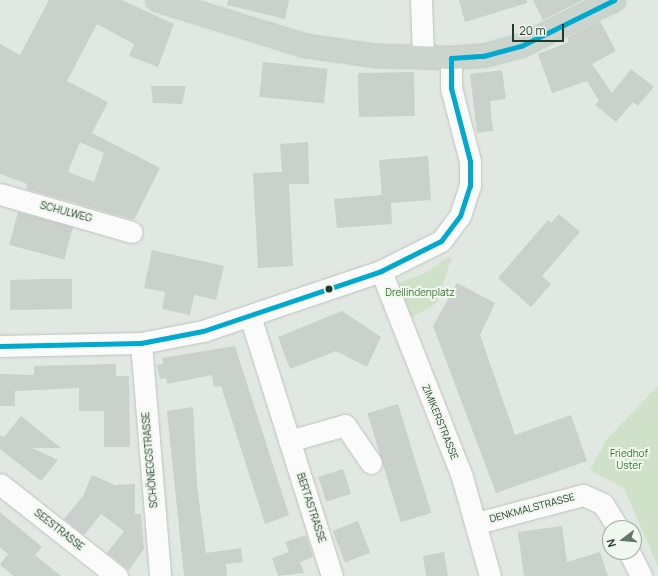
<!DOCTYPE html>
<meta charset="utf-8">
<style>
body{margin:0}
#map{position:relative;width:658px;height:576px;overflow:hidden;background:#e1e7e1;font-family:Manrope,sans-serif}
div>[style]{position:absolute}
.green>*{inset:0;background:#cfe2c9}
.building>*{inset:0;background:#cad0ca;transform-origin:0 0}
.roads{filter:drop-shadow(0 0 1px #bbc4bc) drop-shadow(0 0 1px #bbc4bc)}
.minor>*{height:21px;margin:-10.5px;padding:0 10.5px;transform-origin:10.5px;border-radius:10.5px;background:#fafbfa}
.major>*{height:22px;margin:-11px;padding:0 11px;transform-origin:11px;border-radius:11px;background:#ccd5cd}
.bus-1>*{height:5px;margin:-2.5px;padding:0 2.5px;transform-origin:2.5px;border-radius:2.5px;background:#00a9ce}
.dots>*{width:11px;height:11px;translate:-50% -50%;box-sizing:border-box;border:2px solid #eff7ef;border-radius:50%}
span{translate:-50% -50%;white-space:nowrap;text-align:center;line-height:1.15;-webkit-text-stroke:4px #eff7ef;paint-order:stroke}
.street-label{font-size:10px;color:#1f3b24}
.park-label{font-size:10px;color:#357328}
.north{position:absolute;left:602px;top:520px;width:40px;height:40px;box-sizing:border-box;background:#eff7ef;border:1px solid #9cac9e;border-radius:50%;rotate:254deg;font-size:11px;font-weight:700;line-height:16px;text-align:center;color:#1f3b24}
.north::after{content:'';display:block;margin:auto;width:14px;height:18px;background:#637766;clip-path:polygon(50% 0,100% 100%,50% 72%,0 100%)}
.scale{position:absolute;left:512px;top:24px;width:52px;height:18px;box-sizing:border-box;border:2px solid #1f3b24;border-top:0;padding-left:5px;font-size:12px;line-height:14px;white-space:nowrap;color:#1f3b24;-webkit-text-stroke:3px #eff7ef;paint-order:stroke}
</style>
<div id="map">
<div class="green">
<i style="clip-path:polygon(448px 257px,451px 259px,437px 303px,413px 317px,409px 314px,397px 284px,425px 273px)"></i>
<i style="clip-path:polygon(658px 386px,658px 567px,624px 488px,590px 470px,607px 439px)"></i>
</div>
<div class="building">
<i style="clip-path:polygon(evenodd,49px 0,122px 0,174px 24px,158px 67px,129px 56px,134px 44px,97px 24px,67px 81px,108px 102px,92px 133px,160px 168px,134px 220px,26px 189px,27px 184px,0 174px,0 44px,20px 55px,49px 0,80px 142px,104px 153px,94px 182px,68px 172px,80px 142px)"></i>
<i style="clip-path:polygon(228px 0,289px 0,285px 19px,227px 5px)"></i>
<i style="clip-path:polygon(459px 0,527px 0,527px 3px,465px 22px)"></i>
<i style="clip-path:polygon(533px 0,583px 0,543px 20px)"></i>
<i style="clip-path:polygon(600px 21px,616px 51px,592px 64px,612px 93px,631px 69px,654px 87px,638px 106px,633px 102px,616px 122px,595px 105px,599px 101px,587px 81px,552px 93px,538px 54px,569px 42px,567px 38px)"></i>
<i style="left:263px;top:62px;width:65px;height:35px;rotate:6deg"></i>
<i style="clip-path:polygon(502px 70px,506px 99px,490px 101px,493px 131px,477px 133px,470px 74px)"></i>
<i style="left:414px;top:72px;width:44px;height:56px;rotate:89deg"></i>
<i style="clip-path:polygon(151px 86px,186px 86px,182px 104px,153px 103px)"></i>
<i style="clip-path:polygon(308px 142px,309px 184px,289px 184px,293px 266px,258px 268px,253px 173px,282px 172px,280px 144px)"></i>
<i style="clip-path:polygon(428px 156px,431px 200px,391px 203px,392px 224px,337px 228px,334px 199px,382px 195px,379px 160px)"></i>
<i style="left:18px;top:212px;width:57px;height:34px;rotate:15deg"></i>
<i style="clip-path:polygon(559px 214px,580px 232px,542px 276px,551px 284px,531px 307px,498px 278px,548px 220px,551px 223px)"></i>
<i style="clip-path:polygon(152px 250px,224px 266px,216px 300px,194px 295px,190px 315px,162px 309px,165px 292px,144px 288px)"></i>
<i style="clip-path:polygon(45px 279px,72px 279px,72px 309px,10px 310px,10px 280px)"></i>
<i style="clip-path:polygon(457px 283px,495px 303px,480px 335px,515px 435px,571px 415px,587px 461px,496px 493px,433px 326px)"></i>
<i style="clip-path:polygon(342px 311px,381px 337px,367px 367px,336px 351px,290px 369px,278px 337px)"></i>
<i style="clip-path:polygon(235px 346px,289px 515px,265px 524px,221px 386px,214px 387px,212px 375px,167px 384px,166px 378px,160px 379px,157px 365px,163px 364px,162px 358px)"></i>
<i style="clip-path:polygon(116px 364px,116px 376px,129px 376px,130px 447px,104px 447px,104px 411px,79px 411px,79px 388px,15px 391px,15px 406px,0 406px,0 374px,34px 375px,34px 366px)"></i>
<i style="left:398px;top:404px;width:114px;height:32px;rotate:73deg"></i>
<i style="clip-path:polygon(193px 407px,197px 486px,206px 553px,241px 548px,243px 562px,226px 564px,227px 576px,184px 576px,167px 411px)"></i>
<i style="clip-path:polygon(21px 416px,61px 448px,32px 448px,58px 460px,41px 481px,0 449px,0 435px,4px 437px)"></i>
<i style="left:343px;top:469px;width:26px;height:26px;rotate:72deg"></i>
<i style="clip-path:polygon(92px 475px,115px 485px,135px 484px,135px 514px,141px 514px,144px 549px,129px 570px,107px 553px,124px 531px,101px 514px,84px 535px,64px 519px,83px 496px)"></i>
<i style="clip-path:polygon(0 512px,42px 547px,35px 555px,61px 576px,14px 576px,0 565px,8px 554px,0 547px)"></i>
<i style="left:358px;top:521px;width:34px;height:27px;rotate:69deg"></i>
<i style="clip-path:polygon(562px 526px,567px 562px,600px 552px,608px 576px,524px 576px,518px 532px)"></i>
<i style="clip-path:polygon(306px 535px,313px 557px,300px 562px,304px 573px,278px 576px,272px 558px,289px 552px,285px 542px)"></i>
<i style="clip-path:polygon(444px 552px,448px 576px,426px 576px,423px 556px)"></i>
</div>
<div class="roads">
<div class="minor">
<i style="left:421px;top:0;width:57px;rotate:88deg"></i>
<i style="left:0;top:194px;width:137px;rotate:16.1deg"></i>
<i style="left:381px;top:271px;width:221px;rotate:68.5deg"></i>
<i style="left:462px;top:477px;width:103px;rotate:74.2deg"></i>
<i style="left:250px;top:316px;width:273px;rotate:72.5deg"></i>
<i style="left:141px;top:343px;width:234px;rotate:85.3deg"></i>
<i style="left:0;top:346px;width:141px;rotate:-1.2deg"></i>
<i style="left:141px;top:343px;width:63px;rotate:-11deg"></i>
<i style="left:203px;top:331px;width:188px;rotate:-18.6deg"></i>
<i style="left:381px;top:271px;width:67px;rotate:-26.6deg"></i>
<i style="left:441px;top:241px;width:31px;rotate:-53deg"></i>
<i style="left:460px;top:216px;width:32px;rotate:-72deg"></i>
<i style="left:470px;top:186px;width:25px;rotate:-90deg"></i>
<i style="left:470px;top:161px;width:75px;rotate:-104.6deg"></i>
<i style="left:451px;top:88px;width:30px;rotate:-90deg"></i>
<i style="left:289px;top:441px;width:58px;rotate:-15.9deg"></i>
<i style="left:345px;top:425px;width:46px;rotate:55.6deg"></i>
<i style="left:0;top:484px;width:149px;rotate:38.2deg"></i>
<i style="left:477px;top:523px;width:110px;rotate:-14.8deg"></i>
<i style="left:583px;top:495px;width:22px;rotate:24deg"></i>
<i style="left:603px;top:504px;width:28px;rotate:58deg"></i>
<i style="left:629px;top:552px;width:27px;rotate:63deg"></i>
</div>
<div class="major">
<i style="left:157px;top:0;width:156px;rotate:17.2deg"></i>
<i style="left:306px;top:46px;width:72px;rotate:8deg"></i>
<i style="left:377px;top:56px;width:74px;rotate:1.5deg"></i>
<i style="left:451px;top:58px;width:32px;rotate:-4deg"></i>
<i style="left:483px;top:56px;width:39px;rotate:-15deg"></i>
<i style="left:521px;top:46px;width:104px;rotate:-26.3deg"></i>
</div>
</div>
<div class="bus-1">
<i style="left:451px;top:58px;width:32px;rotate:-4deg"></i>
<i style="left:483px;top:56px;width:39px;rotate:-15deg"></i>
<i style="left:521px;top:46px;width:104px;rotate:-26.3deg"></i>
<i style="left:0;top:346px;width:141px;rotate:-1.2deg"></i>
<i style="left:141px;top:343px;width:63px;rotate:-11deg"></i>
<i style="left:203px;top:331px;width:188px;rotate:-18.6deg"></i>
<i style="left:381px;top:271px;width:67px;rotate:-26.6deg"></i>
<i style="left:441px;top:241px;width:31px;rotate:-53deg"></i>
<i style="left:460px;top:216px;width:32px;rotate:-72deg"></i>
<i style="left:470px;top:186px;width:25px;rotate:-90deg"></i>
<i style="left:470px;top:161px;width:75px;rotate:-104.6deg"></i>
<i style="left:451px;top:88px;width:30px;rotate:-90deg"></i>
</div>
<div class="dots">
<i style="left:329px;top:289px;background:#1f3b24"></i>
</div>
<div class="street-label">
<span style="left:66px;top:212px;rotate:15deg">SCHULWEG</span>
<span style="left:440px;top:422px;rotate:68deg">ZIMIKERSTRASSE</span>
<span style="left:150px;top:460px;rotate:-95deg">SCHÖNEGGSTRASSE</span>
<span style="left:311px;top:508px;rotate:72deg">BERTASTRASSE</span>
<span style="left:532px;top:508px;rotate:-15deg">DENKMALSTRASSE</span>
<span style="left:59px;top:530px;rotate:38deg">SEESTRASSE</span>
</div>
<div class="park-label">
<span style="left:420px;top:293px">Dreilindenplatz</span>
<span style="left:629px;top:459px">Friedhof<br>Uster</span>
</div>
<div class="north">N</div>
<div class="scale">20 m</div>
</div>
